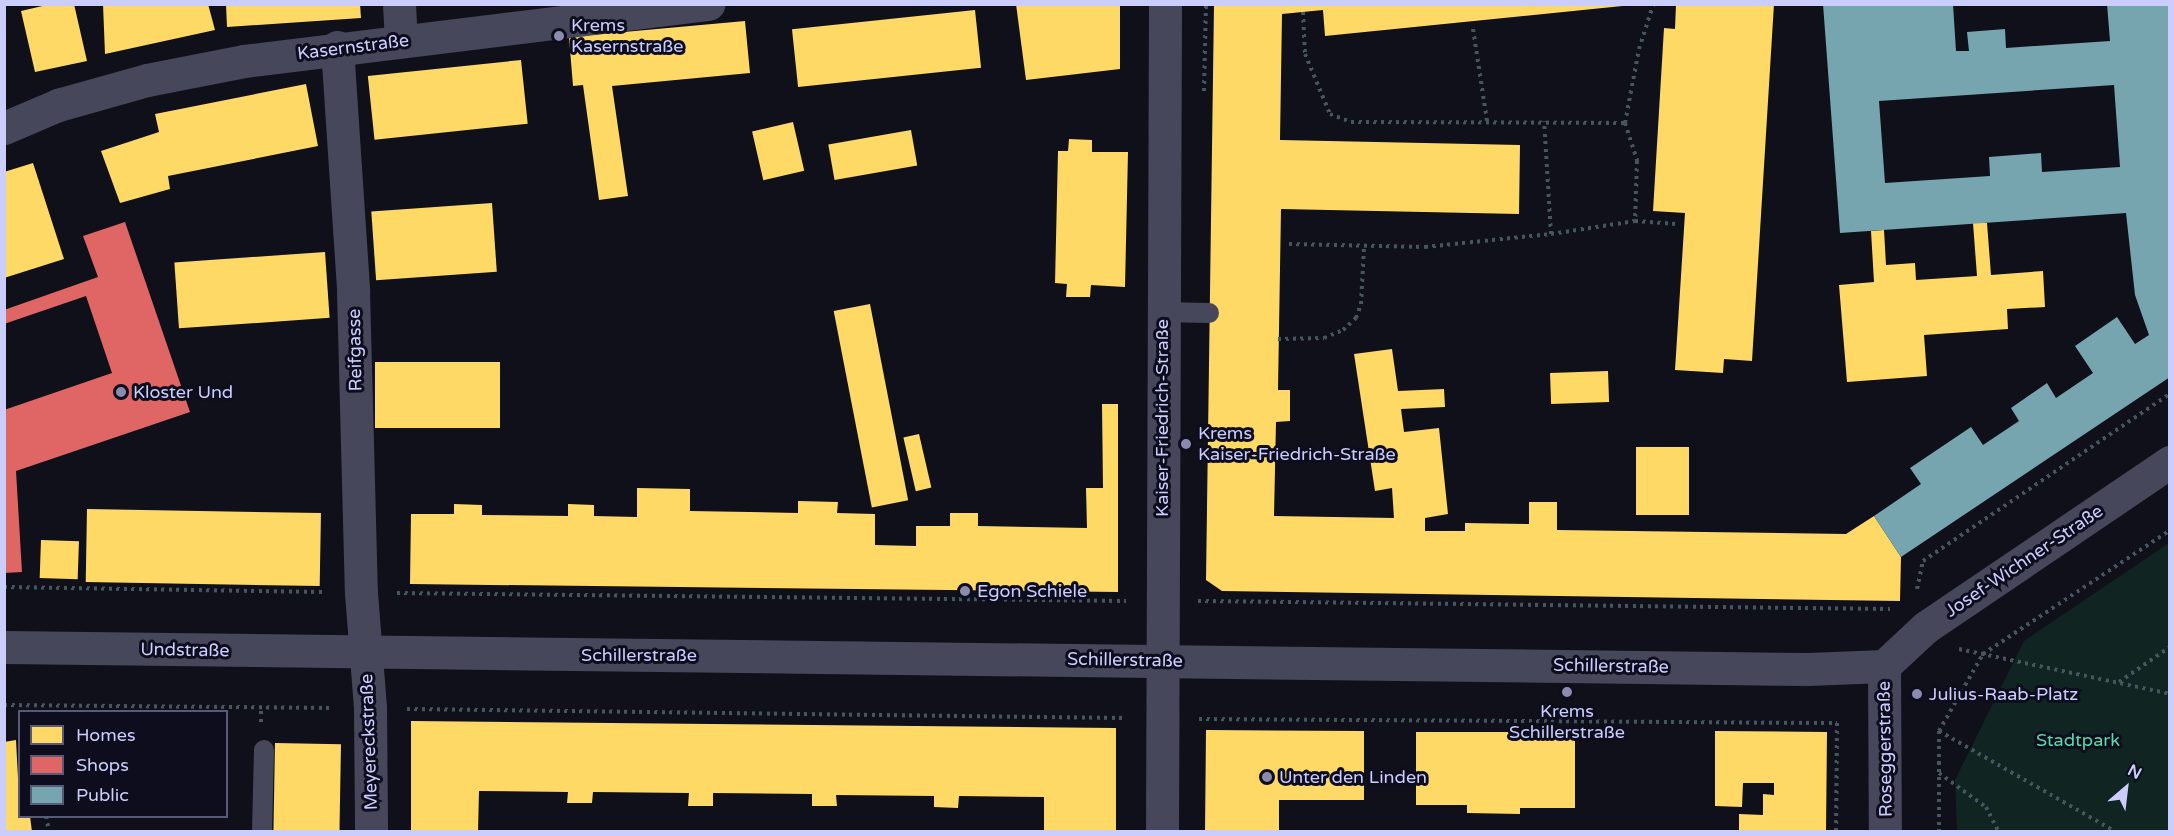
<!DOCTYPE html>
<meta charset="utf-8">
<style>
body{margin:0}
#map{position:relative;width:2174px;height:836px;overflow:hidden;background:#10101a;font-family:"Varela Round",sans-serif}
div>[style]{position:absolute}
.green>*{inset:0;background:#102421}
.homes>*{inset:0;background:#ffd966;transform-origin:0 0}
.shops>*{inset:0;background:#e06666}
.public>*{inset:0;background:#76a5af}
.path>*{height:4px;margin-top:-2px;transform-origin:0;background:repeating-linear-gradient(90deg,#46565e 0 3px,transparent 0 7.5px)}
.service>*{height:20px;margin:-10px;padding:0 10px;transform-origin:10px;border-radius:10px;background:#46475a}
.minor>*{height:33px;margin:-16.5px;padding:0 16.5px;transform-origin:16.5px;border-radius:16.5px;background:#46475a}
.dots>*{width:16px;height:16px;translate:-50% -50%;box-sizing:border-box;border:3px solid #0d0d1d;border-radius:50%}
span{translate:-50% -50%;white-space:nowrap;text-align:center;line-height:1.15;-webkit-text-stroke:6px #0d0d1d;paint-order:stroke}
.poi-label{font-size:18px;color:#cbcdfd}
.left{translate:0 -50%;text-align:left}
.street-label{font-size:18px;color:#cbcdfd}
.park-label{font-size:18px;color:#5cd8a6}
.frame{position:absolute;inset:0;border:6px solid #cbcdfd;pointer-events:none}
.legend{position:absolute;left:18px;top:710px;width:210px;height:108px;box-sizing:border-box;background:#0d0d1d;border:2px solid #595a77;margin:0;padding:8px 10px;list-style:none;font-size:18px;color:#cbcdfd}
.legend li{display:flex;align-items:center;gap:12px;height:30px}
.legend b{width:30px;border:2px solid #595a77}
.north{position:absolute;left:2096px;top:758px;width:60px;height:60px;-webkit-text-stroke:4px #0d0d1d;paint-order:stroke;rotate:28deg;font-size:16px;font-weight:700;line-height:24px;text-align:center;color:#cbcdfd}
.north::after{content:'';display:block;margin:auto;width:21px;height:27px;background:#cbcdfd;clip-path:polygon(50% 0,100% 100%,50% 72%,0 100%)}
</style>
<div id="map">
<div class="green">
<i style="clip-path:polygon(2169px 543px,2169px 831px,1957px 831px,1955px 780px,2024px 641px)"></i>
</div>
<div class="homes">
<i style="clip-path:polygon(51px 4px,74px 4px,87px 61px,35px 72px,21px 11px)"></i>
<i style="clip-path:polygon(103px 4px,208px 4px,215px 30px,105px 54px)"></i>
<i style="clip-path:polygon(226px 4px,360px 4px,361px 18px,227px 27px)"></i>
<i style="clip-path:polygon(1016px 4px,1120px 4px,1120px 69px,1026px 80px)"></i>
<i style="clip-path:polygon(1214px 4px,1642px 4px,1325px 36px,1323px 10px,1282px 14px,1280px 140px,1520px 145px,1519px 214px,1281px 209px,1278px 390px,1290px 390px,1290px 421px,1276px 422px,1274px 516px,1394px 518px,1392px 488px,1375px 491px,1354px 354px,1392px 349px,1398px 391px,1444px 389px,1445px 407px,1401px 409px,1404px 432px,1439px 428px,1448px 514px,1425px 518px,1425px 531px,1465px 531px,1465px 523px,1529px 524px,1529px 502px,1557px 502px,1557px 530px,1846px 534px,1874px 516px,1901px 557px,1900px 601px,1222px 591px,1206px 580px)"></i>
<i style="clip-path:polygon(1676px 4px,1774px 4px,1752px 361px,1724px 359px,1723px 373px,1675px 370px,1685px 213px,1653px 211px,1664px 28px,1675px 29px)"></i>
<i style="left:975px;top:10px;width:58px;height:184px;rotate:84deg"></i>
<i style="clip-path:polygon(745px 21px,750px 73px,612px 86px,628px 196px,599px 200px,583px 85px,573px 86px,569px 37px)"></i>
<i style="left:521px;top:60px;width:64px;height:154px;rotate:84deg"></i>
<i style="clip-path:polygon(306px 84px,318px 146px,168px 176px,170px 189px,120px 203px,101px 151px,159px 132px,155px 114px)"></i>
<i style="left:793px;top:122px;width:50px;height:42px;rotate:77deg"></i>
<i style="left:911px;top:130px;width:36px;height:84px;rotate:80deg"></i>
<i style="clip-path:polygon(1069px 139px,1092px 140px,1092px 152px,1128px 152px,1125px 287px,1091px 285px,1090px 297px,1066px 297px,1067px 284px,1055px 283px,1058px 151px,1068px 151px)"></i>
<i style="clip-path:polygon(33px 163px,64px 259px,4px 278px,4px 172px)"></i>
<i style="left:492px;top:203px;width:69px;height:121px;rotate:86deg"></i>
<i style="clip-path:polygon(1973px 223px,1987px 223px,1991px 275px,2043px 271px,2045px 307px,2007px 309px,2008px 329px,1924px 335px,1927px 376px,1847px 382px,1839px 285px,1874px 282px,1871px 231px,1884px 230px,1886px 265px,1915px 263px,1916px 280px,1977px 276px)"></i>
<i style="left:325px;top:252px;width:66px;height:151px;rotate:86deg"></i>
<i style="left:870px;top:304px;width:200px;height:37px;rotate:79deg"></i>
<i style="left:375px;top:362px;width:125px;height:66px"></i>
<i style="left:1608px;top:371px;width:31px;height:58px;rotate:88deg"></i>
<i style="clip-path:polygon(1102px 404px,1118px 404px,1118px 592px,410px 584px,411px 514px,454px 514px,454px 504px,482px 505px,482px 515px,568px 516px,568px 504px,594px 505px,594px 516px,637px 517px,637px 488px,690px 489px,690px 511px,798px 513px,798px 501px,838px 502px,837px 513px,875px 514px,875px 545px,916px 546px,916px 526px,950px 526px,950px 513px,978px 513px,978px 526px,1087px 528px,1086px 488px,1103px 488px)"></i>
<i style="left:919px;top:434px;width:55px;height:16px;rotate:77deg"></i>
<i style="left:1636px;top:447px;width:53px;height:68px"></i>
<i style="left:87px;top:509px;width:234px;height:73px;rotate:1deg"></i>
<i style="left:41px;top:540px;width:38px;height:38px;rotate:2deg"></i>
<i style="clip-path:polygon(411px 721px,1116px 728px,1116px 832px,1044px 832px,1044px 797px,959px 796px,958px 808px,934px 807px,934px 796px,836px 795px,837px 806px,812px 806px,812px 794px,713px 793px,713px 806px,688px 806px,689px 793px,593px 792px,592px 803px,567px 803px,568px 792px,479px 791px,478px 832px,411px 832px)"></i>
<i style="clip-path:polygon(1206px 730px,1364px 731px,1364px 800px,1279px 800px,1279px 832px,1205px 832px)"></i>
<i style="clip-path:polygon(1715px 731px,1827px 732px,1826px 832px,1739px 832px,1739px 814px,1763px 815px,1763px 794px,1774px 795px,1774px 783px,1743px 783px,1742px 807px,1715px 806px)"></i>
<i style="clip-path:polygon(1416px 732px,1575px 732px,1575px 808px,1520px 808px,1520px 814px,1467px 813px,1467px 805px,1416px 805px)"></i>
<i style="clip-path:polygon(16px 740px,20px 816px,30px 816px,32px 832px,4px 832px,4px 742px)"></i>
<i style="left:275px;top:743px;width:66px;height:89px;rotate:1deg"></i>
</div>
<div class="shops">
<i style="clip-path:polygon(125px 222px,190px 412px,16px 471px,22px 572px,4px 573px,4px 410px,112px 373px,86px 296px,4px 324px,4px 310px,98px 277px,83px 236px)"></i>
</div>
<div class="public">
<i style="clip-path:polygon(evenodd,1823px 4px,1953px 4px,1956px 51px,1969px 51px,1967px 32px,2005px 29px,2006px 48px,2110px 41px,2107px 4px,2170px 4px,2170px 377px,1901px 557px,1874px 516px,1921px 484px,1910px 468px,1971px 427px,1983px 445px,2019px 421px,2011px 408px,2047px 383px,2056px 398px,2093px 373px,2075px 346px,2117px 317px,2135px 344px,2149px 335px,2135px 295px,2126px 213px,1840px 233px,1823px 4px,2114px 85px,2120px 167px,2042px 172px,2041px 153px,1989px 157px,1990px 176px,1885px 183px,1879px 101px,2114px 85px)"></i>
</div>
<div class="path">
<i style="left:1303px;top:12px;width:42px;rotate:87.3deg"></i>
<i style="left:1305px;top:54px;width:65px;rotate:67.4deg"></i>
<i style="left:1330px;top:114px;width:22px;rotate:21deg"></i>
<i style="left:1351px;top:122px;width:274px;rotate:0.2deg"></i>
<i style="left:1625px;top:123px;width:75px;rotate:-79.3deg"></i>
<i style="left:1639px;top:49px;width:46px;rotate:-72.3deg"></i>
<i style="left:1473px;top:29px;width:93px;rotate:81.3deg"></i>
<i style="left:1204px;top:91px;width:87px;rotate:-88.7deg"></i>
<i style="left:1625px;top:123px;width:40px;rotate:72deg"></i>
<i style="left:1637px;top:161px;width:60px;rotate:91.9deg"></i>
<i style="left:1551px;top:234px;width:85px;rotate:-8.8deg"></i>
<i style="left:1635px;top:221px;width:42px;rotate:4.1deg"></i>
<i style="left:1289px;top:244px;width:136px;rotate:1.3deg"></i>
<i style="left:1425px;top:247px;width:127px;rotate:-5.9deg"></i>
<i style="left:1551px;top:234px;width:113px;rotate:-93.5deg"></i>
<i style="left:1278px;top:339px;width:46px;rotate:-1.2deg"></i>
<i style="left:1324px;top:338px;width:21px;rotate:-23deg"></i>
<i style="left:1343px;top:330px;width:18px;rotate:-43deg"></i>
<i style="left:1356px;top:318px;width:15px;rotate:-70deg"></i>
<i style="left:1361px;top:304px;width:58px;rotate:-87deg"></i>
<i style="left:4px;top:587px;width:320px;rotate:0.9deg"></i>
<i style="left:1917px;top:589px;width:29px;rotate:-78deg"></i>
<i style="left:1923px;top:561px;width:298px;rotate:-34.1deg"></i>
<i style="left:397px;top:593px;width:729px;rotate:0.63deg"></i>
<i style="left:1198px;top:601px;width:692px;rotate:0.66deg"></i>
<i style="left:1959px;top:649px;width:216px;rotate:12deg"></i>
<i style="left:2119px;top:682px;width:62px;rotate:-34.5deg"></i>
<i style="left:4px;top:705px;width:330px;rotate:0.5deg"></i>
<i style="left:407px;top:709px;width:719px;rotate:0.72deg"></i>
<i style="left:1199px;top:719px;width:638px;rotate:0.36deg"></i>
<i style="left:1837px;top:723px;width:109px;rotate:90.5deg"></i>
<i style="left:261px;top:722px;width:14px;rotate:-90deg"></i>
<i style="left:1939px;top:731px;width:204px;rotate:29.7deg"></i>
<i style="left:1939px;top:773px;width:58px;rotate:35.9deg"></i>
<i style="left:1986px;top:807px;width:28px;rotate:63deg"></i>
<i style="left:46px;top:816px;width:16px;rotate:79deg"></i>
<i style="left:1939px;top:832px;width:101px;rotate:-90deg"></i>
<i style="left:1939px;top:731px;width:89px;rotate:-60.3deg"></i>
<i style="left:1983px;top:654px;width:224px;rotate:-33.5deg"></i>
</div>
<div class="service">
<i style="left:1163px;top:312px;width:46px;rotate:1.2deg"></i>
<i style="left:262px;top:832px;width:82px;rotate:-88.6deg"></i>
</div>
<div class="minor">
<i style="left:399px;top:4px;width:37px;rotate:87deg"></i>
<i style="left:337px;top:47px;width:245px;rotate:86.2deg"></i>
<i style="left:353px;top:291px;width:302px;rotate:88.5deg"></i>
<i style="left:361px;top:593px;width:115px;rotate:85.5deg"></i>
<i style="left:370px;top:708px;width:124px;rotate:89.5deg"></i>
<i style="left:4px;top:128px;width:59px;rotate:-23.1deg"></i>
<i style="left:58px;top:105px;width:92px;rotate:-15.7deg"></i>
<i style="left:147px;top:80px;width:99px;rotate:-11.1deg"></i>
<i style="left:244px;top:61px;width:468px;rotate:-7deg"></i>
<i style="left:4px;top:647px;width:1804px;rotate:0.7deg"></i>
<i style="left:1808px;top:669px;width:76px;rotate:-2.3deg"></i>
<i style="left:1884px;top:666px;width:57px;rotate:-42.9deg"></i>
<i style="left:1926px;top:627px;width:295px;rotate:-34.1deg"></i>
<i style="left:1884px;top:666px;width:166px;rotate:89.7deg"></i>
<i style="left:1162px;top:832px;width:828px;rotate:-89.79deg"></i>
</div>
<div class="dots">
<i style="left:559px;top:36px;background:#8a8bae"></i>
<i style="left:121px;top:392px;background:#8a8bae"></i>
<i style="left:1186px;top:444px;background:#8a8bae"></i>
<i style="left:965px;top:591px;background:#8a8bae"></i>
<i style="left:1567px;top:692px;background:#8a8bae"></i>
<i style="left:1917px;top:694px;background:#8a8bae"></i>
<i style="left:1267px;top:777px;background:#8a8bae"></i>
</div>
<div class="poi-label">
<span class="left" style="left:571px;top:36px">Krems<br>Kasernstraße</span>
<span class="left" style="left:133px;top:392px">Kloster Und</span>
<span class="left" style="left:1198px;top:444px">Krems<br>Kaiser-Friedrich-Straße</span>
<span class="left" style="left:977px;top:591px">Egon Schiele</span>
<span class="left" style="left:1929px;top:694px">Julius-Raab-Platz</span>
<span style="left:1567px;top:722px">Krems<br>Schillerstraße</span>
<span class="left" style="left:1279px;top:777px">Unter den Linden</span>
</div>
<div class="street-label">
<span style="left:353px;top:47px;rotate:-7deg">Kasernstraße</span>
<span style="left:355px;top:350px;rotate:-91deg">Reifgasse</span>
<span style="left:1162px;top:418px;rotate:-90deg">Kaiser-Friedrich-Straße</span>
<span style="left:2024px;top:561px;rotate:-34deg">Josef-Wichner-Straße</span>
<span style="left:185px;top:650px;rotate:1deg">Undstraße</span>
<span style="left:639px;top:655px">Schillerstraße</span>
<span style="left:1125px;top:660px;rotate:1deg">Schillerstraße</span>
<span style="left:1611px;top:666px;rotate:1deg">Schillerstraße</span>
<span style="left:369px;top:742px;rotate:-92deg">Meyereckstraße</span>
<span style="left:1885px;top:749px;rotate:-91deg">Roseggerstraße</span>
</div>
<div class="park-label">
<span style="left:2078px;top:740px">Stadtpark</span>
</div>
<div class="frame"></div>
<ul class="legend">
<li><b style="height:16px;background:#ffd966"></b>Homes</li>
<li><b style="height:16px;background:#e06666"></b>Shops</li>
<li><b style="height:16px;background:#76a5af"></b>Public</li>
</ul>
<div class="north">N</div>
</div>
